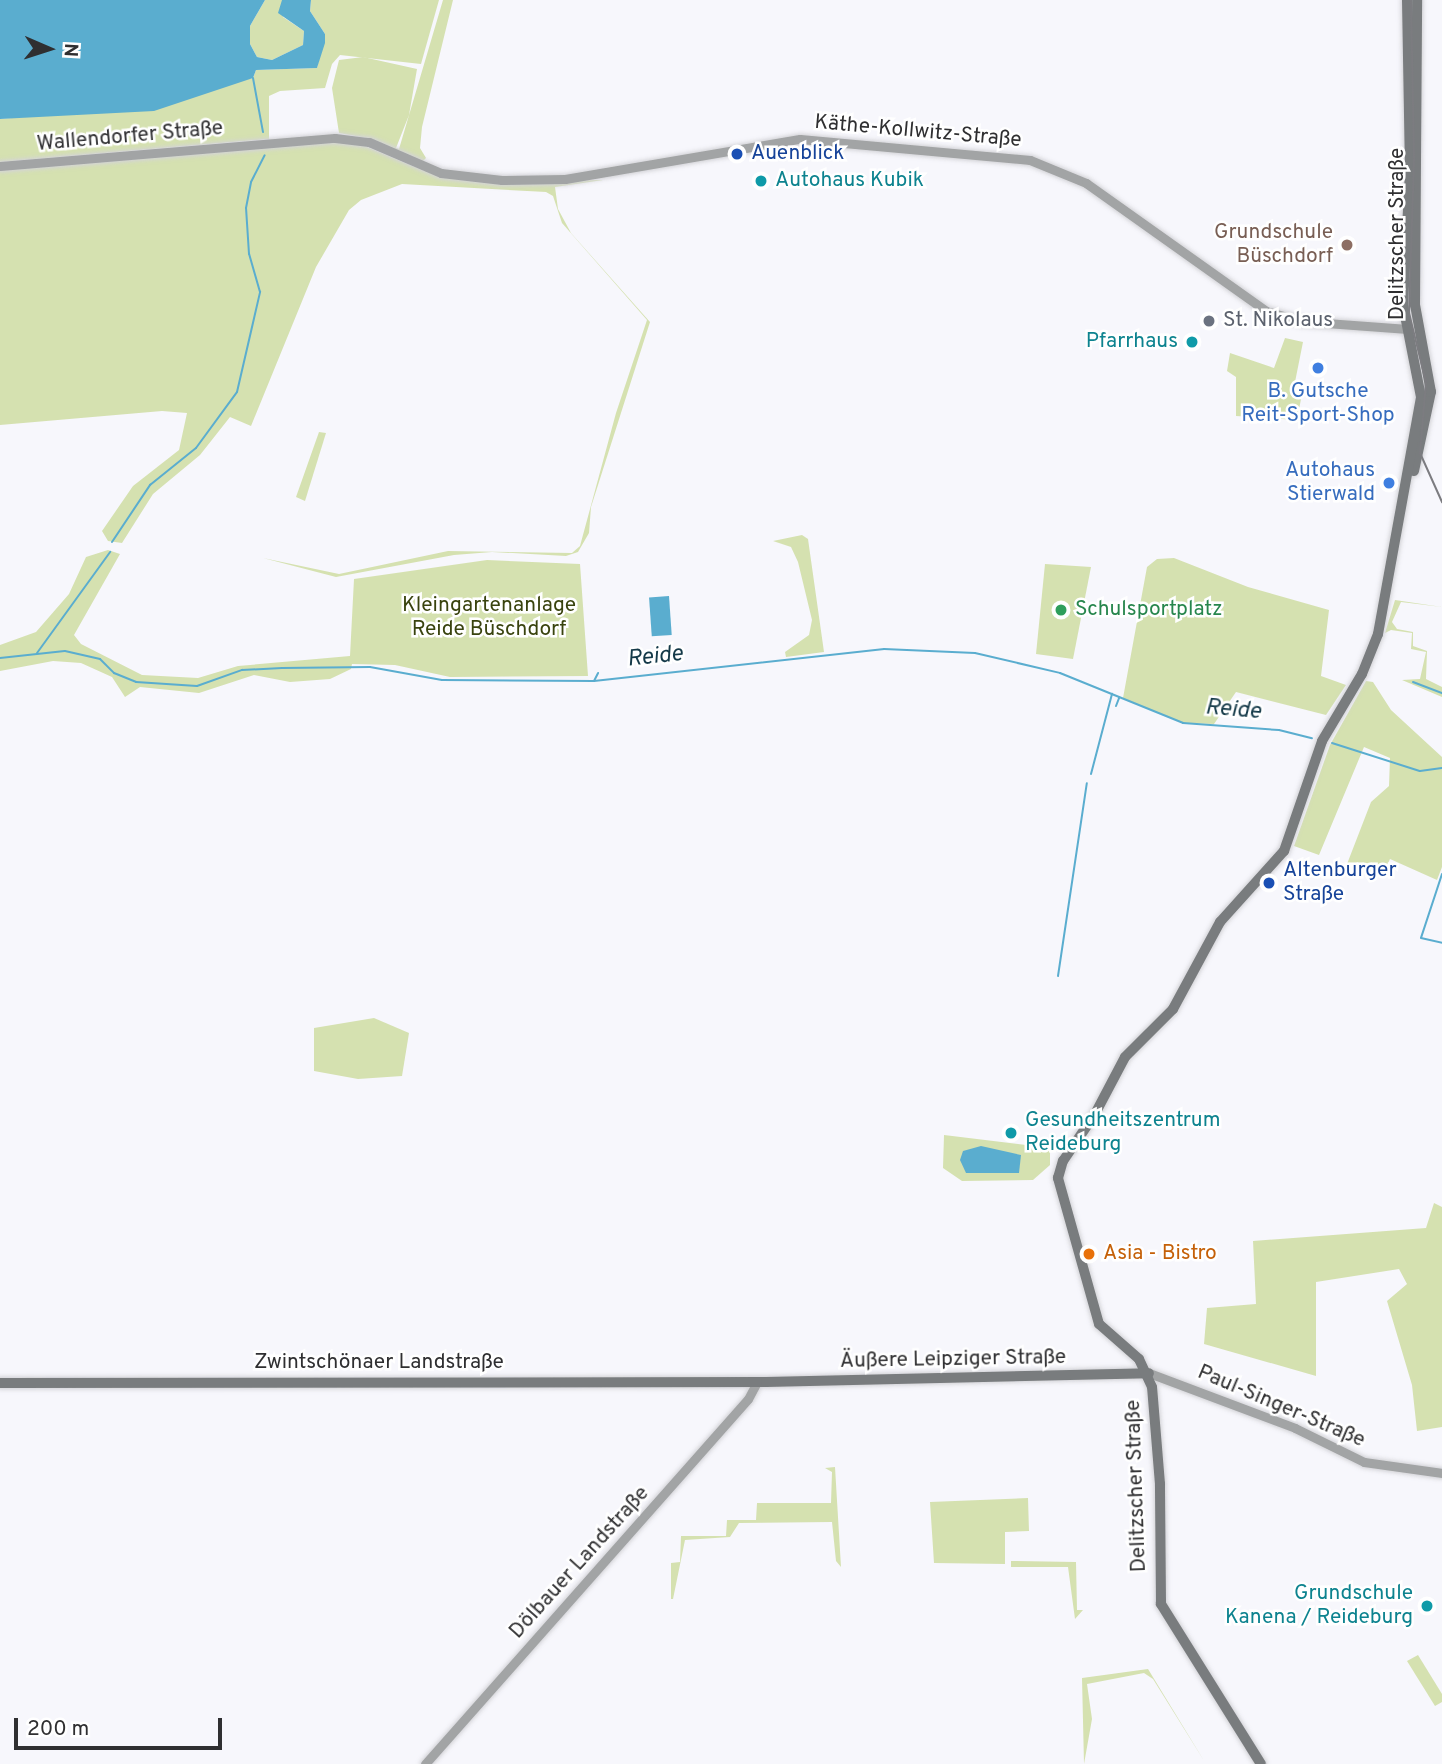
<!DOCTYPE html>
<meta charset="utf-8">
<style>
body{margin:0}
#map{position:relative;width:1442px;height:1764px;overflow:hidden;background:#f7f7fc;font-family:Overpass,sans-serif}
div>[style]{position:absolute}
.green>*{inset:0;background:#d5e1b0}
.water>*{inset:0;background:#5aadcf;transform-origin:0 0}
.stream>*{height:2px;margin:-1px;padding:0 1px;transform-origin:1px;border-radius:1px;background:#5aadcf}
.roads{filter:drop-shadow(0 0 2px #d3d3d7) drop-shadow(0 0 2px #d3d3d7)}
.tertiary>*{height:9px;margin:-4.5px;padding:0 4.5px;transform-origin:4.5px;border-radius:4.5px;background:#a2a4a5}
.secondary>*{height:10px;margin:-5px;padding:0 5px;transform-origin:5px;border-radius:5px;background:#797c7e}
.tram>*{height:2px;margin:-1px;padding:0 1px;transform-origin:1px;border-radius:1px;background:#7c7c80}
.dots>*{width:19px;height:19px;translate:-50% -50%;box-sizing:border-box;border:4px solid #fff;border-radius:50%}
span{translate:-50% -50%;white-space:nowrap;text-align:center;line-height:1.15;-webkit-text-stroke:5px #fff;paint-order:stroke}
.street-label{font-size:21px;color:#2f2f31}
.transit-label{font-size:21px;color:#164399}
.left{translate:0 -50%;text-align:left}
.culture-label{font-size:21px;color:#0d838f}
.right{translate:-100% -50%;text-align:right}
.education-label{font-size:21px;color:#785e54}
.worship-label{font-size:21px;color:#5b616d}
.shop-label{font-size:21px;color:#366cbe}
.park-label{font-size:21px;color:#39430e}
.leisure-label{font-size:21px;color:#27864d}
.food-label{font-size:21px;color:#c56008}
.water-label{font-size:23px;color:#143948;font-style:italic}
.north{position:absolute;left:14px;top:14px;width:70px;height:70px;-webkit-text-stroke:5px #fff;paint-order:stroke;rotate:93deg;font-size:19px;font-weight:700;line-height:28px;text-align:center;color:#2f2f31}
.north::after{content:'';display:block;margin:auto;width:24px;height:32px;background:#2f2f31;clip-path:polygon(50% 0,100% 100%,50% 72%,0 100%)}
.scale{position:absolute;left:14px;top:1718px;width:208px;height:32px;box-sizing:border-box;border:4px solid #2f2f31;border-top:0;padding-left:9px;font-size:21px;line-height:24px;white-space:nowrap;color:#2f2f31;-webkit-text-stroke:5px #fff;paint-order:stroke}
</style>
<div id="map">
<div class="green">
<i style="clip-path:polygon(265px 0,282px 0,283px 17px,304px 31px,303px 45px,272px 60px,257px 57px,250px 44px,250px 26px)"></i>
<i style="clip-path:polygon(311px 0,439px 0,421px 64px,340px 55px,332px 64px,325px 88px,280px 91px,269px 96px,269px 139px,0 162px,0 119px,70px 113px,253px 78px,256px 70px,317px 68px,325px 34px,310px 11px)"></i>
<i style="clip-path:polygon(443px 0,453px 0,422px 127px,420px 148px,426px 158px,422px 162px,372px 139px,339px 133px,332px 88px,339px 60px,363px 57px,417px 69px,409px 115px,396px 148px,399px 149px)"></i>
<i style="clip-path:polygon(334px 141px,360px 144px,422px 170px,467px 181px,603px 180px,555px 187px,558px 209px,571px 233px,650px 322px,591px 507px,589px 533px,578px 552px,566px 556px,492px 552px,454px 555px,336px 577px,263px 558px,339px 574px,448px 551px,572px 553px,580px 546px,616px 413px,647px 320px,562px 223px,553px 196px,546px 192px,402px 184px,361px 200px,349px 210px,316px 267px,251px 426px,230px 417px,200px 455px,153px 494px,122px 543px,108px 541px,102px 531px,133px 486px,179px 450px,187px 413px,162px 411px,0 425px,0 170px)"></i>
<i style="clip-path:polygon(1285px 338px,1303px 342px,1292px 397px,1301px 399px,1297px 420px,1236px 416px,1236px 377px,1227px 371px,1230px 353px,1274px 368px)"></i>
<i style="clip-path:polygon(319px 432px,326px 433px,305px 501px,296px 497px)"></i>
<i style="clip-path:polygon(802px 535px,808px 539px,824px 652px,786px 657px,785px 652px,809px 635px,812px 620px,798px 562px,791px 547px,773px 541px)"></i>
<i style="clip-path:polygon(108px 550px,120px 554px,74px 635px,81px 644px,142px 675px,198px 678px,238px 666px,350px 656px,354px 579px,487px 560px,580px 564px,588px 676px,450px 677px,395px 665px,352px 664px,351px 669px,330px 679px,290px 682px,254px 675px,199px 693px,140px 687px,125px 697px,112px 677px,81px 663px,53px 661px,0 671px,0 645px,36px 632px,69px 594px,86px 557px)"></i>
<i style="clip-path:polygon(1174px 558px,1248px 587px,1329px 610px,1321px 676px,1346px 685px,1326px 715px,1236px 692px,1214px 724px,1183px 723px,1123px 698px,1147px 567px,1157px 559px)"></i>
<i style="clip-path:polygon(1045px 564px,1091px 567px,1073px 659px,1036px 654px)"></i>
<i style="clip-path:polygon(1395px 600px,1442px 607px,1401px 602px,1392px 622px,1397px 629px,1413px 632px,1413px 646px,1427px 651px,1426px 679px,1442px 687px,1442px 697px,1402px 680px,1420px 679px,1426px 652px,1411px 649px,1412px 633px,1391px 630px,1385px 633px)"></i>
<i style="clip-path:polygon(1366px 681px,1373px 682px,1391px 710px,1442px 757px,1442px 867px,1437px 880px,1390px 859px,1382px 876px,1347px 864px,1371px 802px,1389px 786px,1390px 758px,1364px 747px,1319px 855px,1294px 846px,1330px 745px)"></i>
<i style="clip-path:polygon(374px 1018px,409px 1033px,402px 1076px,358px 1079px,314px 1071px,314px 1028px)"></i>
<i style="clip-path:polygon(944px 1135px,1050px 1148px,1050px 1165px,1033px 1180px,962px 1181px,943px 1168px)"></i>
<i style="clip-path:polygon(1434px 1203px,1442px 1207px,1442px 1427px,1417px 1431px,1412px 1385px,1387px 1301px,1407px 1284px,1399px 1269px,1316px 1282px,1316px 1376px,1204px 1344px,1207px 1308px,1256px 1304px,1253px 1241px,1426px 1228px)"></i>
<i style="clip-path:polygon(835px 1467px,841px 1567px,836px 1561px,832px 1522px,739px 1523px,730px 1537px,685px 1540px,673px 1599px,671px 1599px,671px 1563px,680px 1562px,681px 1536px,726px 1536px,727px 1520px,756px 1520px,757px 1503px,831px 1503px,832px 1472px,825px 1468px)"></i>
<i style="clip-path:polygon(1028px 1498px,1029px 1531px,1005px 1532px,1005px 1564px,934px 1563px,930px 1502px)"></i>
<i style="clip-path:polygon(1011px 1561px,1076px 1562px,1077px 1610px,1083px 1610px,1075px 1619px,1068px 1567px,1011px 1567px)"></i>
<i style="clip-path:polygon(1418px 1655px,1442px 1694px,1442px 1702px,1435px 1706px,1407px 1661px)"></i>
<i style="clip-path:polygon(1148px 1669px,1206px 1764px,1153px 1679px,1144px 1673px,1087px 1684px,1092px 1719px,1084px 1764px,1082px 1678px)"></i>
</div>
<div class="water">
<i style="clip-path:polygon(0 0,265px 0,250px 26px,250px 44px,257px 57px,272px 60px,303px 45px,304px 31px,278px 13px,282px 0,311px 0,310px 11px,325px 34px,325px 43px,317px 68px,256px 70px,253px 78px,154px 111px,0 119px)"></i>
<i style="left:669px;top:596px;width:39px;height:20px;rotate:86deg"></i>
<i style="clip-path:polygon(981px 1146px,1021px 1155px,1019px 1173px,966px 1173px,960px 1160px,963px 1151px)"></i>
</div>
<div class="stream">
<i style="left:253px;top:78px;width:55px;rotate:79.5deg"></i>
<i style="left:112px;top:542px;width:69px;rotate:-56.3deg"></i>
<i style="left:150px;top:485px;width:59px;rotate:-38.8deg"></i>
<i style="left:196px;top:448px;width:69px;rotate:-53.8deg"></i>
<i style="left:237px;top:392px;width:103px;rotate:-77deg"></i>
<i style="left:260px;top:292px;width:40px;rotate:-106deg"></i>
<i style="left:249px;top:254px;width:46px;rotate:-93.7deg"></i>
<i style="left:246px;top:208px;width:26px;rotate:-79deg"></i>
<i style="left:251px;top:182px;width:30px;rotate:-63deg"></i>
<i style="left:37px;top:653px;width:125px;rotate:-54.1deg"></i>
<i style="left:0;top:658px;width:65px;rotate:-6.1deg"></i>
<i style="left:65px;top:651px;width:36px;rotate:13deg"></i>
<i style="left:100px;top:659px;width:20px;rotate:45deg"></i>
<i style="left:114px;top:673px;width:24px;rotate:22deg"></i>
<i style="left:136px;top:682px;width:61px;rotate:3.8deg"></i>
<i style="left:197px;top:686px;width:48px;rotate:-19.6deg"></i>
<i style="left:242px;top:670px;width:40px;rotate:-2.9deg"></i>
<i style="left:282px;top:668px;width:88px;rotate:-0.7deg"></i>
<i style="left:370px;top:667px;width:73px;rotate:10.2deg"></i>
<i style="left:442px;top:680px;width:152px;rotate:0.4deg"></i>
<i style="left:594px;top:681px;width:292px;rotate:-6.3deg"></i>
<i style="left:884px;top:649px;width:91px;rotate:2.5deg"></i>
<i style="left:975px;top:653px;width:87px;rotate:13.2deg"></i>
<i style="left:1060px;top:673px;width:133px;rotate:22.1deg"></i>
<i style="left:1183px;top:723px;width:96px;rotate:4.2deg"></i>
<i style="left:1279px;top:730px;width:34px;rotate:14deg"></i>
<i style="left:594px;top:681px;width:9px;rotate:-63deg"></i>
<i style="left:1413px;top:682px;width:31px;rotate:21deg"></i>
<i style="left:1116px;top:706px;width:9px;rotate:-69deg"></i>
<i style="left:1332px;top:743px;width:92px;rotate:17.7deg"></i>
<i style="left:1420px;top:771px;width:22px;rotate:-8deg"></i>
<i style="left:1091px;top:774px;width:83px;rotate:-75.3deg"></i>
<i style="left:1442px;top:874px;width:67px;rotate:108.2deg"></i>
<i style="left:1421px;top:938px;width:22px;rotate:13deg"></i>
<i style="left:1058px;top:976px;width:195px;rotate:-81.5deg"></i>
</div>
<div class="roads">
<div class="tertiary">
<i style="left:0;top:166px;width:336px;rotate:-4.8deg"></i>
<i style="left:335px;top:138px;width:34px;rotate:7deg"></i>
<i style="left:369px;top:142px;width:78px;rotate:23.3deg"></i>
<i style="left:441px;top:173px;width:61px;rotate:6.5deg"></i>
<i style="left:502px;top:180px;width:63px;rotate:-0.9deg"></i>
<i style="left:565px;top:179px;width:238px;rotate:-9.7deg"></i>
<i style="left:800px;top:139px;width:231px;rotate:5.2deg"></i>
<i style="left:1030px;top:160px;width:61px;rotate:22.3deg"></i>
<i style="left:1086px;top:183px;width:221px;rotate:35.4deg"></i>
<i style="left:1266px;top:311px;width:35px;rotate:16deg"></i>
<i style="left:1300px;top:321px;width:107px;rotate:4.3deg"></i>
<i style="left:1149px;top:1373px;width:156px;rotate:20.6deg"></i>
<i style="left:1295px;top:1428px;width:77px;rotate:26.2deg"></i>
<i style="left:1364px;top:1462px;width:79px;rotate:8deg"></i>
<i style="left:425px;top:1764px;width:487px;rotate:-48.5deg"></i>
<i style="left:748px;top:1399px;width:19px;rotate:-62deg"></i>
</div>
<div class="secondary">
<i style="left:1414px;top:471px;width:81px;rotate:-77.9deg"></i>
<i style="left:1431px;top:392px;width:88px;rotate:-100.4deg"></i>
<i style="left:1415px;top:305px;width:305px;rotate:-89.6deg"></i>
<i style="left:0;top:1383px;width:766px;rotate:-0.07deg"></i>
<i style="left:766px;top:1382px;width:383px;rotate:-1.3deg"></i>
<i style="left:1261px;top:1764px;width:189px;rotate:-122deg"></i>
<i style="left:1161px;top:1604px;width:120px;rotate:-90.5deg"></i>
<i style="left:1160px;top:1484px;width:97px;rotate:-94.7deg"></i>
<i style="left:1152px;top:1387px;width:31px;rotate:-115deg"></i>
<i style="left:1139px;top:1359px;width:53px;rotate:-138.8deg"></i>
<i style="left:1099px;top:1324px;width:152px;rotate:-105.7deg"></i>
<i style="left:1058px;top:1178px;width:18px;rotate:-74deg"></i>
<i style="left:1063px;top:1161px;width:57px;rotate:-55.8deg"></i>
<i style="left:1095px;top:1114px;width:64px;rotate:-62.2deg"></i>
<i style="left:1125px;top:1057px;width:68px;rotate:-45deg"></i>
<i style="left:1173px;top:1009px;width:99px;rotate:-61.6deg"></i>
<i style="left:1220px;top:922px;width:96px;rotate:-48deg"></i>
<i style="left:1284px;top:851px;width:116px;rotate:-70.9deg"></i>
<i style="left:1322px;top:741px;width:78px;rotate:-59.2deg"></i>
<i style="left:1362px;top:674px;width:43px;rotate:-68.2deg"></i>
<i style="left:1378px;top:634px;width:241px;rotate:-79.7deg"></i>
<i style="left:1421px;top:397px;width:94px;rotate:-101.1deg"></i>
<i style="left:1403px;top:305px;width:133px;rotate:-87deg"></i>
<i style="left:1410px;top:172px;width:172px;rotate:-91deg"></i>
</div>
</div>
<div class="tram">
<i style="left:1411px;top:0;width:161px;rotate:88.9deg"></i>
<i style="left:1414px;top:161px;width:152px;rotate:91.9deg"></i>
<i style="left:1409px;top:313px;width:71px;rotate:76.2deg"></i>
<i style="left:1426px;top:382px;width:71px;rotate:94.8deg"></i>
<i style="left:1420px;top:453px;width:54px;rotate:65.8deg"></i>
</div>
<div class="dots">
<i style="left:737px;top:154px;background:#1a4fb4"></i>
<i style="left:761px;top:181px;background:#0f9aa8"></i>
<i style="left:1347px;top:245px;background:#8d6e63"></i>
<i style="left:1209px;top:321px;background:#6b7280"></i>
<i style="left:1192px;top:342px;background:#0f9aa8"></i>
<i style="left:1318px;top:368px;background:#3f7fe0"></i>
<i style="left:1389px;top:483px;background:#3f7fe0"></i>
<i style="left:1061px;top:610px;background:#2e9e5b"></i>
<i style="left:1269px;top:883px;background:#1a4fb4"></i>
<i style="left:1011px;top:1133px;background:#0f9aa8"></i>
<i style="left:1089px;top:1254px;background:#e8710a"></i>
<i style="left:1427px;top:1606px;background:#0f9aa8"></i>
</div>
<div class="street-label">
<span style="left:918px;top:132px;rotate:5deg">Käthe-Kollwitz-Straße</span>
<span style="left:130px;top:137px;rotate:-5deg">Wallendorfer Straße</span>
<span style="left:1398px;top:234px;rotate:-90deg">Delitzscher Straße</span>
<span style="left:953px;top:1360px;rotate:-1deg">Äußere Leipziger Straße</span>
<span style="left:379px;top:1363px">Zwintschönaer Landstraße</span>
<span style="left:1281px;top:1407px;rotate:23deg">Paul-Singer-Straße</span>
<span style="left:1137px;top:1486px;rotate:-92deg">Delitzscher Straße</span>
<span style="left:580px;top:1563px;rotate:-48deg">Dölbauer Landstraße</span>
</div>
<div class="transit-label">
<span class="left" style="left:751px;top:154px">Auenblick</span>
<span class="left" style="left:1283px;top:883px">Altenburger<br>Straße</span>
</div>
<div class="culture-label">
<span class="left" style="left:775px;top:181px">Autohaus Kubik</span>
<span class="right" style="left:1178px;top:342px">Pfarrhaus</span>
<span class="left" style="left:1025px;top:1133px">Gesundheitszentrum<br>Reideburg</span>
<span class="right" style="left:1413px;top:1606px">Grundschule<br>Kanena / Reideburg</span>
</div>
<div class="education-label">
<span class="right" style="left:1333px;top:245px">Grundschule<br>Büschdorf</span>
</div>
<div class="worship-label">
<span class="left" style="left:1223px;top:321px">St. Nikolaus</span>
</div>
<div class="shop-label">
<span style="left:1318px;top:404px">B. Gutsche<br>Reit-Sport-Shop</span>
<span class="right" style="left:1375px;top:483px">Autohaus<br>Stierwald</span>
</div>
<div class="park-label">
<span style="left:489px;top:618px">Kleingartenanlage<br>Reide Büschdorf</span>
</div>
<div class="leisure-label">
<span class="left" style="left:1075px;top:610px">Schulsportplatz</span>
</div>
<div class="food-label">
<span class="left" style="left:1103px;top:1254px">Asia - Bistro</span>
</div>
<div class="water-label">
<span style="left:655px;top:658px;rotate:-6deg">Reide</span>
<span style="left:1233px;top:711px;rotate:5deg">Reide</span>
</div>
<div class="north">N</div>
<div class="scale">200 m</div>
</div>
